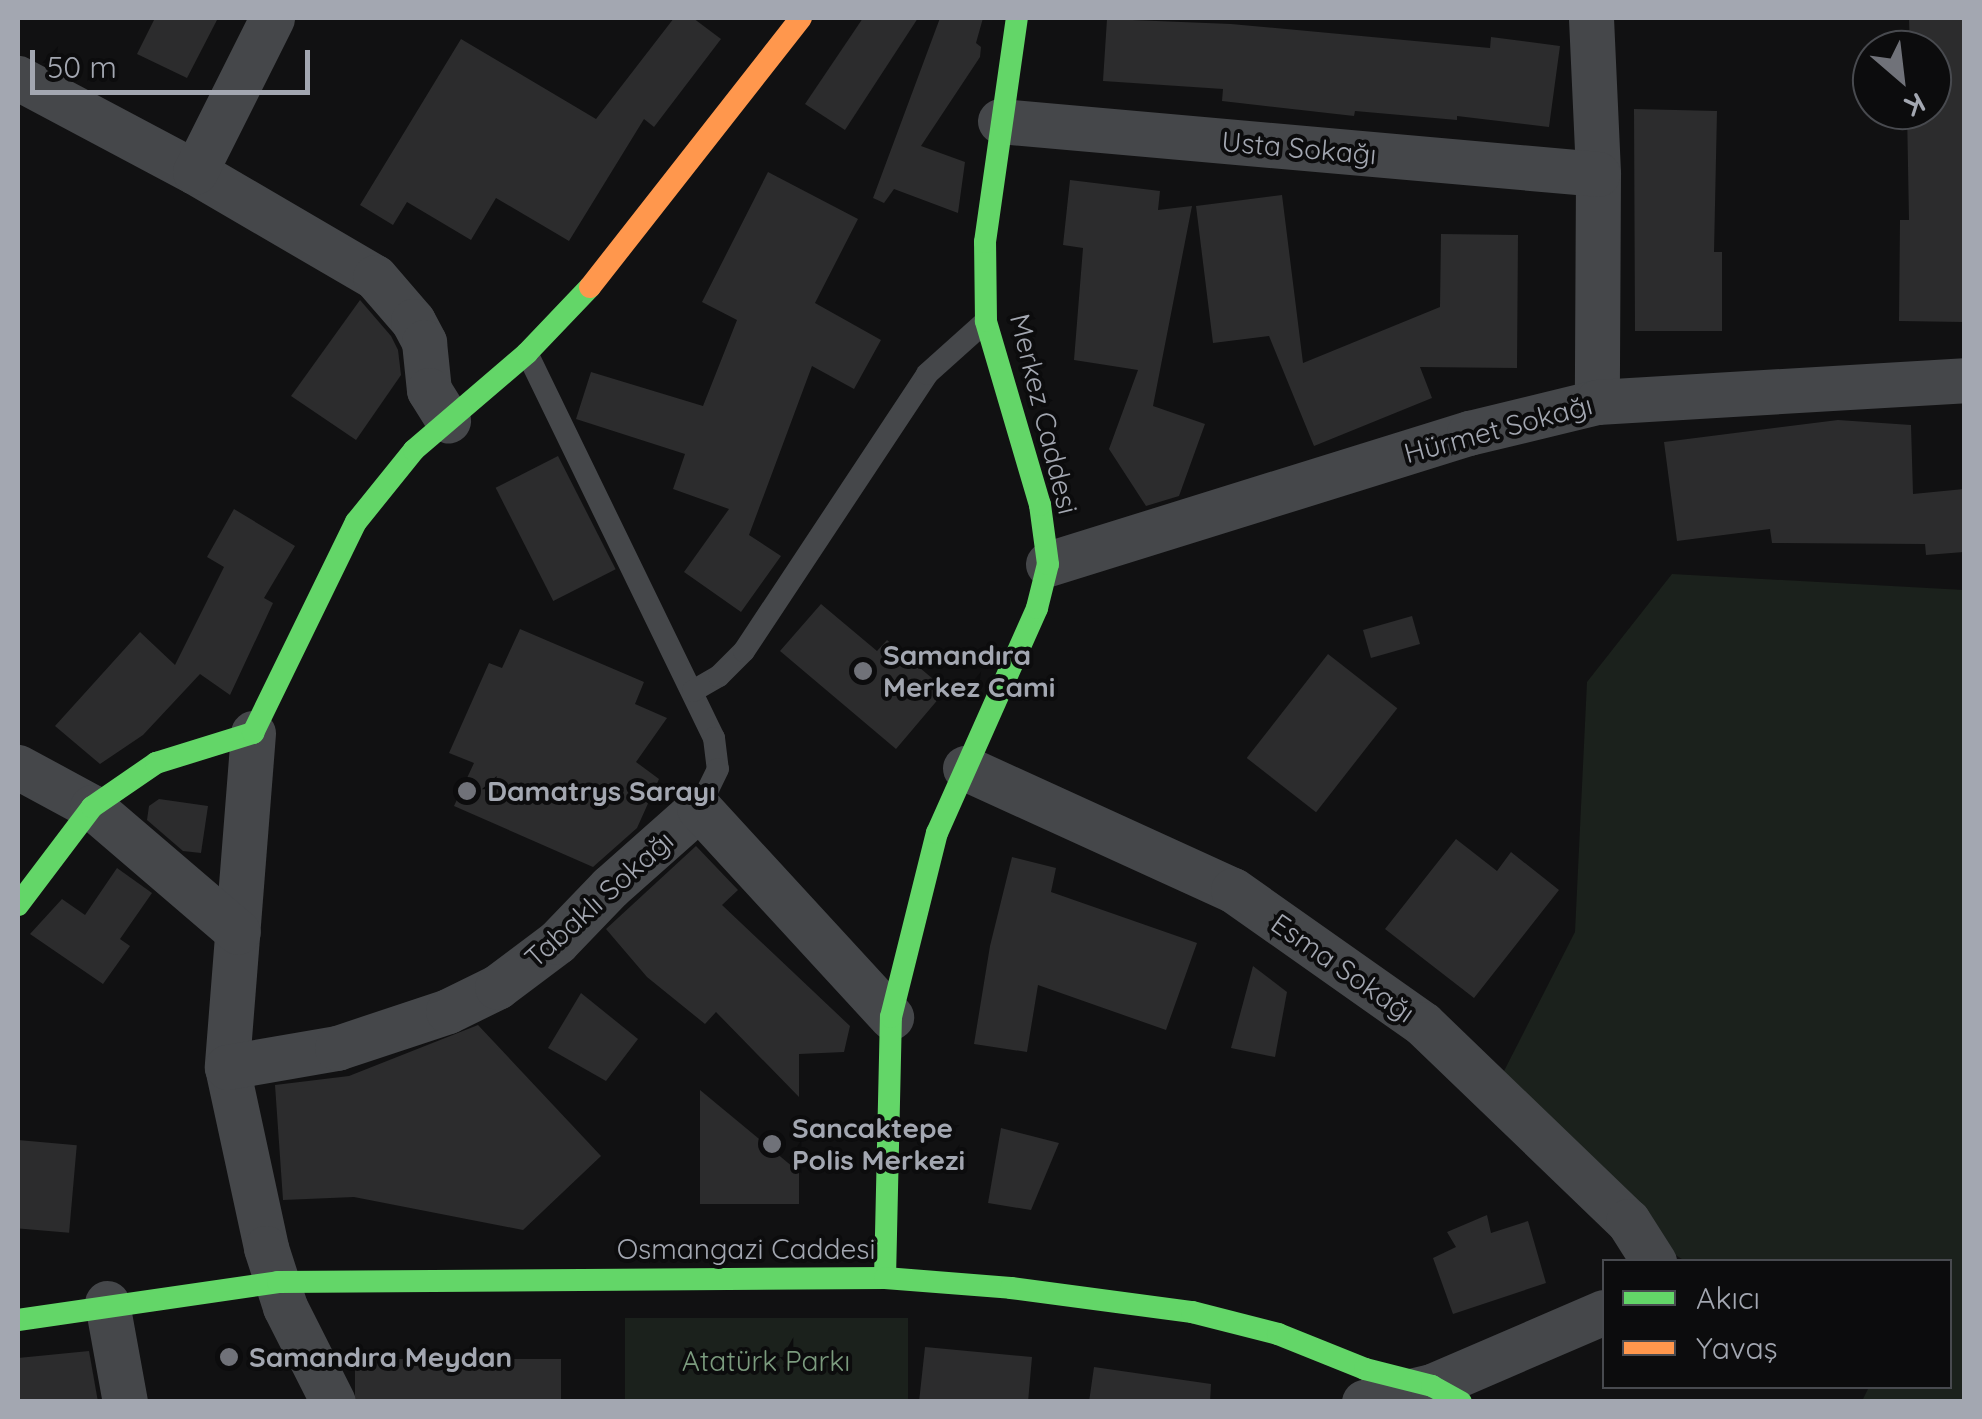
<!DOCTYPE html>
<meta charset="utf-8">
<style>
body{margin:0}
#map{position:relative;width:1982px;height:1419px;overflow:hidden;background:#111112;font-family:Quicksand,sans-serif}
div>[style]{position:absolute}
.green>*{inset:0;background:#1b211c;transform-origin:0 0}
.building>*{inset:0;background:#2c2c2d;transform-origin:0 0}
.lane>*{height:22px;margin:-11px;padding:0 11px;transform-origin:11px;border-radius:11px;background:#45474a}
.street>*{height:45px;margin:-22.5px;padding:0 22.5px;transform-origin:22.5px;border-radius:22.5px;background:#45474a}
.fast>*{height:22px;margin:-11px;padding:0 11px;transform-origin:11px;border-radius:11px;background:#63d668}
.slow>*{height:22px;margin:-11px;padding:0 11px;transform-origin:11px;border-radius:11px;background:#ff974d}
.dots>*{width:28px;height:28px;translate:-50% -50%;box-sizing:border-box;border:5px solid #0c0c0d;border-radius:50%}
span{translate:-50% -50%;white-space:nowrap;text-align:center;line-height:1.15;-webkit-text-stroke:8px #0c0c0d;paint-order:stroke}
.street-label{font-size:28px;color:#a3a7b1}
.poi-label{font-size:28px;color:#a3a7b1;font-weight:700}
.left{translate:0 -50%;text-align:left}
.park-label{font-size:28px;color:#7b9b7e}
.frame{position:absolute;inset:0;border:20px solid #a3a7b1;pointer-events:none}
.legend{position:absolute;left:1602px;top:1259px;width:350px;height:130px;box-sizing:border-box;background:#0c0c0d;border:2px solid #484a4f;margin:0;padding:12px 18px;list-style:none;font-size:30px;color:#a3a7b1}
.legend li{display:flex;align-items:center;gap:20px;height:50px}
.legend b{width:50px;border:2px solid #484a4f}
.north{position:absolute;left:1852px;top:30px;width:100px;height:100px;box-sizing:border-box;background:#0c0c0d;border:2px solid #484a4f;border-radius:50%;rotate:152deg;font-size:28px;font-weight:700;line-height:40px;text-align:center;color:#a3a7b1}
.north::after{content:'';display:block;margin:auto;width:35px;height:45px;background:#707279;clip-path:polygon(50% 0,100% 100%,50% 72%,0 100%)}
.scale{position:absolute;left:30px;top:50px;width:280px;height:45px;box-sizing:border-box;border:5px solid #a3a7b1;border-top:0;padding-left:12px;font-size:30px;line-height:35px;white-space:nowrap;color:#a3a7b1;-webkit-text-stroke:8px #0c0c0d;paint-order:stroke}
</style>
<div id="map">
<div class="green">
<i style="clip-path:polygon(1672px 574px,1964px 590px,1964px 1401px,1862px 1401px,1869px 1387px,1950px 1386px,1950px 1262px,1685px 1261px,1622px 1221px,1504px 1071px,1575px 932px,1587px 682px)"></i>
<i style="left:625px;top:1318px;width:283px;height:83px"></i>
</div>
<div class="building">
<i style="clip-path:polygon(155px 18px,218px 18px,187px 78px,137px 54px)"></i>
<i style="clip-path:polygon(674px 18px,693px 18px,721px 39px,654px 127px,644px 119px,569px 241px,496px 198px,471px 240px,407px 202px,393px 225px,360px 205px,461px 39px,596px 119px)"></i>
<i style="clip-path:polygon(863px 18px,918px 18px,845px 130px,805px 104px)"></i>
<i style="clip-path:polygon(940px 18px,983px 18px,976px 43px,981px 47px,980px 57px,921px 146px,965px 162px,958px 213px,894px 189px,884px 203px,873px 198px)"></i>
<i style="clip-path:polygon(1909px 18px,1964px 18px,1964px 322px,1899px 321px,1900px 220px,1909px 220px,1907px 110px,1932px 110px,1932px 50px,1910px 50px)"></i>
<i style="clip-path:polygon(1107px 19px,1231px 24px,1490px 48px,1491px 37px,1560px 46px,1549px 127px,1457px 116px,1457px 120px,1355px 111px,1354px 116px,1222px 101px,1223px 89px,1103px 81px)"></i>
<i style="clip-path:polygon(1634px 109px,1717px 111px,1714px 252px,1722px 252px,1722px 331px,1635px 331px)"></i>
<i style="clip-path:polygon(768px 172px,858px 219px,815px 303px,881px 340px,854px 389px,812px 366px,749px 535px,781px 556px,741px 612px,684px 572px,729px 509px,673px 489px,685px 454px,576px 419px,591px 372px,703px 406px,737px 320px,702px 302px)"></i>
<i style="clip-path:polygon(1070px 180px,1160px 191px,1158px 210px,1192px 206px,1153px 406px,1205px 424px,1179px 496px,1146px 506px,1109px 449px,1138px 370px,1074px 360px,1083px 248px,1063px 245px)"></i>
<i style="clip-path:polygon(1282px 195px,1303px 363px,1440px 307px,1441px 234px,1518px 235px,1517px 368px,1420px 367px,1432px 398px,1314px 446px,1269px 336px,1213px 343px,1196px 206px)"></i>
<i style="clip-path:polygon(360px 300px,391px 336px,398px 350px,401px 375px,356px 440px,291px 396px)"></i>
<i style="clip-path:polygon(1838px 420px,1911px 425px,1913px 494px,1964px 489px,1964px 552px,1926px 555px,1925px 544px,1772px 543px,1770px 529px,1677px 541px,1664px 442px)"></i>
<i style="left:558px;top:456px;width:127px;height:70px;rotate:63deg"></i>
<i style="clip-path:polygon(234px 509px,295px 546px,264px 598px,273px 603px,230px 695px,200px 674px,143px 735px,100px 764px,55px 726px,140px 632px,175px 665px,224px 567px,207px 557px)"></i>
<i style="clip-path:polygon(821px 604px,877px 651px,887px 640px,946px 690px,896px 749px,780px 651px)"></i>
<i style="left:1412px;top:616px;width:29px;height:51px;rotate:74deg"></i>
<i style="clip-path:polygon(520px 629px,644px 682px,635px 704px,667px 718px,636px 762px,659px 779px,637px 828px,593px 867px,454px 806px,474px 763px,449px 753px,489px 663px,502px 668px)"></i>
<i style="left:1328px;top:654px;width:88px;height:132px;rotate:38deg"></i>
<i style="clip-path:polygon(159px 799px,208px 806px,201px 853px,183px 851px,147px 820px,149px 806px)"></i>
<i style="clip-path:polygon(1456px 839px,1497px 871px,1511px 852px,1559px 890px,1474px 998px,1385px 929px)"></i>
<i style="clip-path:polygon(696px 846px,738px 890px,722px 905px,850px 1026px,844px 1052px,799px 1054px,799px 1097px,716px 1012px,705px 1024px,647px 977px,606px 929px)"></i>
<i style="clip-path:polygon(1012px 857px,1056px 868px,1051px 892px,1197px 943px,1166px 1030px,1038px 985px,1027px 1052px,974px 1044px,990px 946px)"></i>
<i style="clip-path:polygon(117px 868px,152px 893px,120px 939px,130px 946px,103px 984px,30px 934px,62px 899px,85px 915px)"></i>
<i style="clip-path:polygon(1253px 966px,1287px 992px,1275px 1057px,1231px 1048px)"></i>
<i style="clip-path:polygon(581px 993px,638px 1039px,606px 1081px,548px 1048px)"></i>
<i style="clip-path:polygon(478px 1025px,601px 1156px,523px 1230px,354px 1197px,283px 1200px,275px 1085px,349px 1076px)"></i>
<i style="clip-path:polygon(700px 1090px,799px 1172px,799px 1204px,700px 1204px)"></i>
<i style="clip-path:polygon(1001px 1128px,1059px 1143px,1031px 1210px,988px 1203px)"></i>
<i style="left:18px;top:1140px;width:59px;height:88px;rotate:5deg"></i>
<i style="clip-path:polygon(1487px 1215px,1491px 1233px,1528px 1221px,1546px 1283px,1453px 1314px,1433px 1258px,1456px 1247px,1447px 1232px)"></i>
<i style="clip-path:polygon(925px 1347px,1032px 1357px,1028px 1402px,919px 1402px)"></i>
<i style="clip-path:polygon(89px 1351px,98px 1402px,18px 1402px,18px 1358px)"></i>
<i style="left:355px;top:1359px;width:206px;height:49px"></i>
<i style="clip-path:polygon(1094px 1367px,1211px 1384px,1210px 1402px,1089px 1402px)"></i>
</div>
<div class="lane">
<i style="left:527px;top:353px;width:428px;rotate:64.1deg"></i>
<i style="left:714px;top:738px;width:31px;rotate:83deg"></i>
<i style="left:718px;top:769px;width:43px;rotate:116deg"></i>
<i style="left:693px;top:691px;width:30px;rotate:-30deg"></i>
<i style="left:719px;top:676px;width:35px;rotate:-45deg"></i>
<i style="left:744px;top:651px;width:332px;rotate:-56.5deg"></i>
<i style="left:927px;top:374px;width:79px;rotate:-41.9deg"></i>
</div>
<div class="street">
<i style="left:1591px;top:18px;width:156px;rotate:87.4deg"></i>
<i style="left:1598px;top:174px;width:228px;rotate:90.3deg"></i>
<i style="left:18px;top:78px;width:200px;rotate:28deg"></i>
<i style="left:195px;top:172px;width:208px;rotate:30.3deg"></i>
<i style="left:375px;top:277px;width:58px;rotate:49.2deg"></i>
<i style="left:413px;top:321px;width:24px;rotate:62deg"></i>
<i style="left:424px;top:342px;width:48px;rotate:84.1deg"></i>
<i style="left:429px;top:390px;width:36px;rotate:58deg"></i>
<i style="left:1000px;top:121px;width:600px;rotate:5.06deg"></i>
<i style="left:195px;top:172px;width:172px;rotate:-63.4deg"></i>
<i style="left:1048px;top:564px;width:441px;rotate:-17.3deg"></i>
<i style="left:1469px;top:433px;width:132px;rotate:-13.6deg"></i>
<i style="left:1597px;top:402px;width:368px;rotate:-3.4deg"></i>
<i style="left:253px;top:733px;width:335px;rotate:94.5deg"></i>
<i style="left:227px;top:1067px;width:185px;rotate:77.8deg"></i>
<i style="left:266px;top:1248px;width:62px;rotate:72.1deg"></i>
<i style="left:285px;top:1307px;width:106px;rotate:63.2deg"></i>
<i style="left:18px;top:767px;width:84px;rotate:28.4deg"></i>
<i style="left:92px;top:807px;width:192px;rotate:40.6deg"></i>
<i style="left:965px;top:768px;width:294px;rotate:24.5deg"></i>
<i style="left:1233px;top:890px;width:232px;rotate:35.2deg"></i>
<i style="left:1423px;top:1024px;width:284px;rotate:43.9deg"></i>
<i style="left:1628px;top:1221px;width:49px;rotate:57.6deg"></i>
<i style="left:227px;top:1067px;width:112px;rotate:-9.8deg"></i>
<i style="left:337px;top:1048px;width:117px;rotate:-18.4deg"></i>
<i style="left:448px;top:1011px;width:55px;rotate:-26.1deg"></i>
<i style="left:497px;top:987px;width:75px;rotate:-36.9deg"></i>
<i style="left:557px;top:942px;width:76px;rotate:-46.1deg"></i>
<i style="left:610px;top:887px;width:119px;rotate:-41.6deg"></i>
<i style="left:699px;top:808px;width:284px;rotate:47.4deg"></i>
<i style="left:107px;top:1303px;width:101px;rotate:79.7deg"></i>
<i style="left:1364px;top:1402px;width:70px;rotate:-13.2deg"></i>
<i style="left:1432px;top:1386px;width:187px;rotate:-23.3deg"></i>
</div>
<div class="fast">
<i style="left:18px;top:905px;width:123px;rotate:-52.9deg"></i>
<i style="left:92px;top:807px;width:78px;rotate:-34.5deg"></i>
<i style="left:156px;top:763px;width:102px;rotate:-17.2deg"></i>
<i style="left:253px;top:733px;width:235px;rotate:-64deg"></i>
<i style="left:356px;top:522px;width:92px;rotate:-51.1deg"></i>
<i style="left:414px;top:450px;width:149px;rotate:-40.6deg"></i>
<i style="left:527px;top:353px;width:91px;rotate:-46.3deg"></i>
<i style="left:885px;top:1278px;width:261px;rotate:-88.7deg"></i>
<i style="left:891px;top:1017px;width:190px;rotate:-76deg"></i>
<i style="left:937px;top:833px;width:246px;rotate:-66deg"></i>
<i style="left:1037px;top:608px;width:45px;rotate:-76deg"></i>
<i style="left:1048px;top:564px;width:60px;rotate:-97.7deg"></i>
<i style="left:1040px;top:505px;width:192px;rotate:-106.4deg"></i>
<i style="left:986px;top:321px;width:79px;rotate:-90.7deg"></i>
<i style="left:985px;top:242px;width:226px;rotate:-81.9deg"></i>
<i style="left:18px;top:1320px;width:263px;rotate:-8.3deg"></i>
<i style="left:278px;top:1282px;width:607px;rotate:-0.38deg"></i>
<i style="left:885px;top:1278px;width:126px;rotate:4.5deg"></i>
<i style="left:1011px;top:1288px;width:183px;rotate:7.6deg"></i>
<i style="left:1192px;top:1312px;width:89px;rotate:14.3deg"></i>
<i style="left:1278px;top:1334px;width:94px;rotate:21.9deg"></i>
<i style="left:1365px;top:1369px;width:69px;rotate:14.2deg"></i>
<i style="left:1432px;top:1386px;width:33px;rotate:29deg"></i>
</div>
<div class="slow">
<i style="left:590px;top:287px;width:342px;rotate:-51.9deg"></i>
</div>
<div class="dots">
<i style="left:863px;top:671px;background:#707279"></i>
<i style="left:467px;top:791px;background:#707279"></i>
<i style="left:772px;top:1144px;background:#707279"></i>
<i style="left:229px;top:1357px;background:#707279"></i>
</div>
<div class="street-label">
<span style="left:1299px;top:148px;rotate:5deg">Usta Sokağı</span>
<span style="left:1044px;top:414px;rotate:76deg">Merkez Caddesi</span>
<span style="left:1498px;top:429px;rotate:-15deg">Hürmet Sokağı</span>
<span style="left:599px;top:899px;rotate:-42deg">Tabaklı Sokağı</span>
<span style="left:1343px;top:968px;rotate:35deg">Esma Sokağı</span>
<span style="left:746px;top:1249px">Osmangazi Caddesi</span>
</div>
<div class="poi-label">
<span class="left" style="left:883px;top:671px">Samandıra<br>Merkez Cami</span>
<span class="left" style="left:487px;top:791px">Damatrys Sarayı</span>
<span class="left" style="left:792px;top:1144px">Sancaktepe<br>Polis Merkezi</span>
<span class="left" style="left:249px;top:1357px">Samandıra Meydan</span>
</div>
<div class="park-label">
<span style="left:766px;top:1361px">Atatürk Parkı</span>
</div>
<div class="frame"></div>
<ul class="legend">
<li><b style="height:12px;background:#63d668"></b>Akıcı</li>
<li><b style="height:12px;background:#ff974d"></b>Yavaş</li>
</ul>
<div class="north">K</div>
<div class="scale">50 m</div>
</div>
